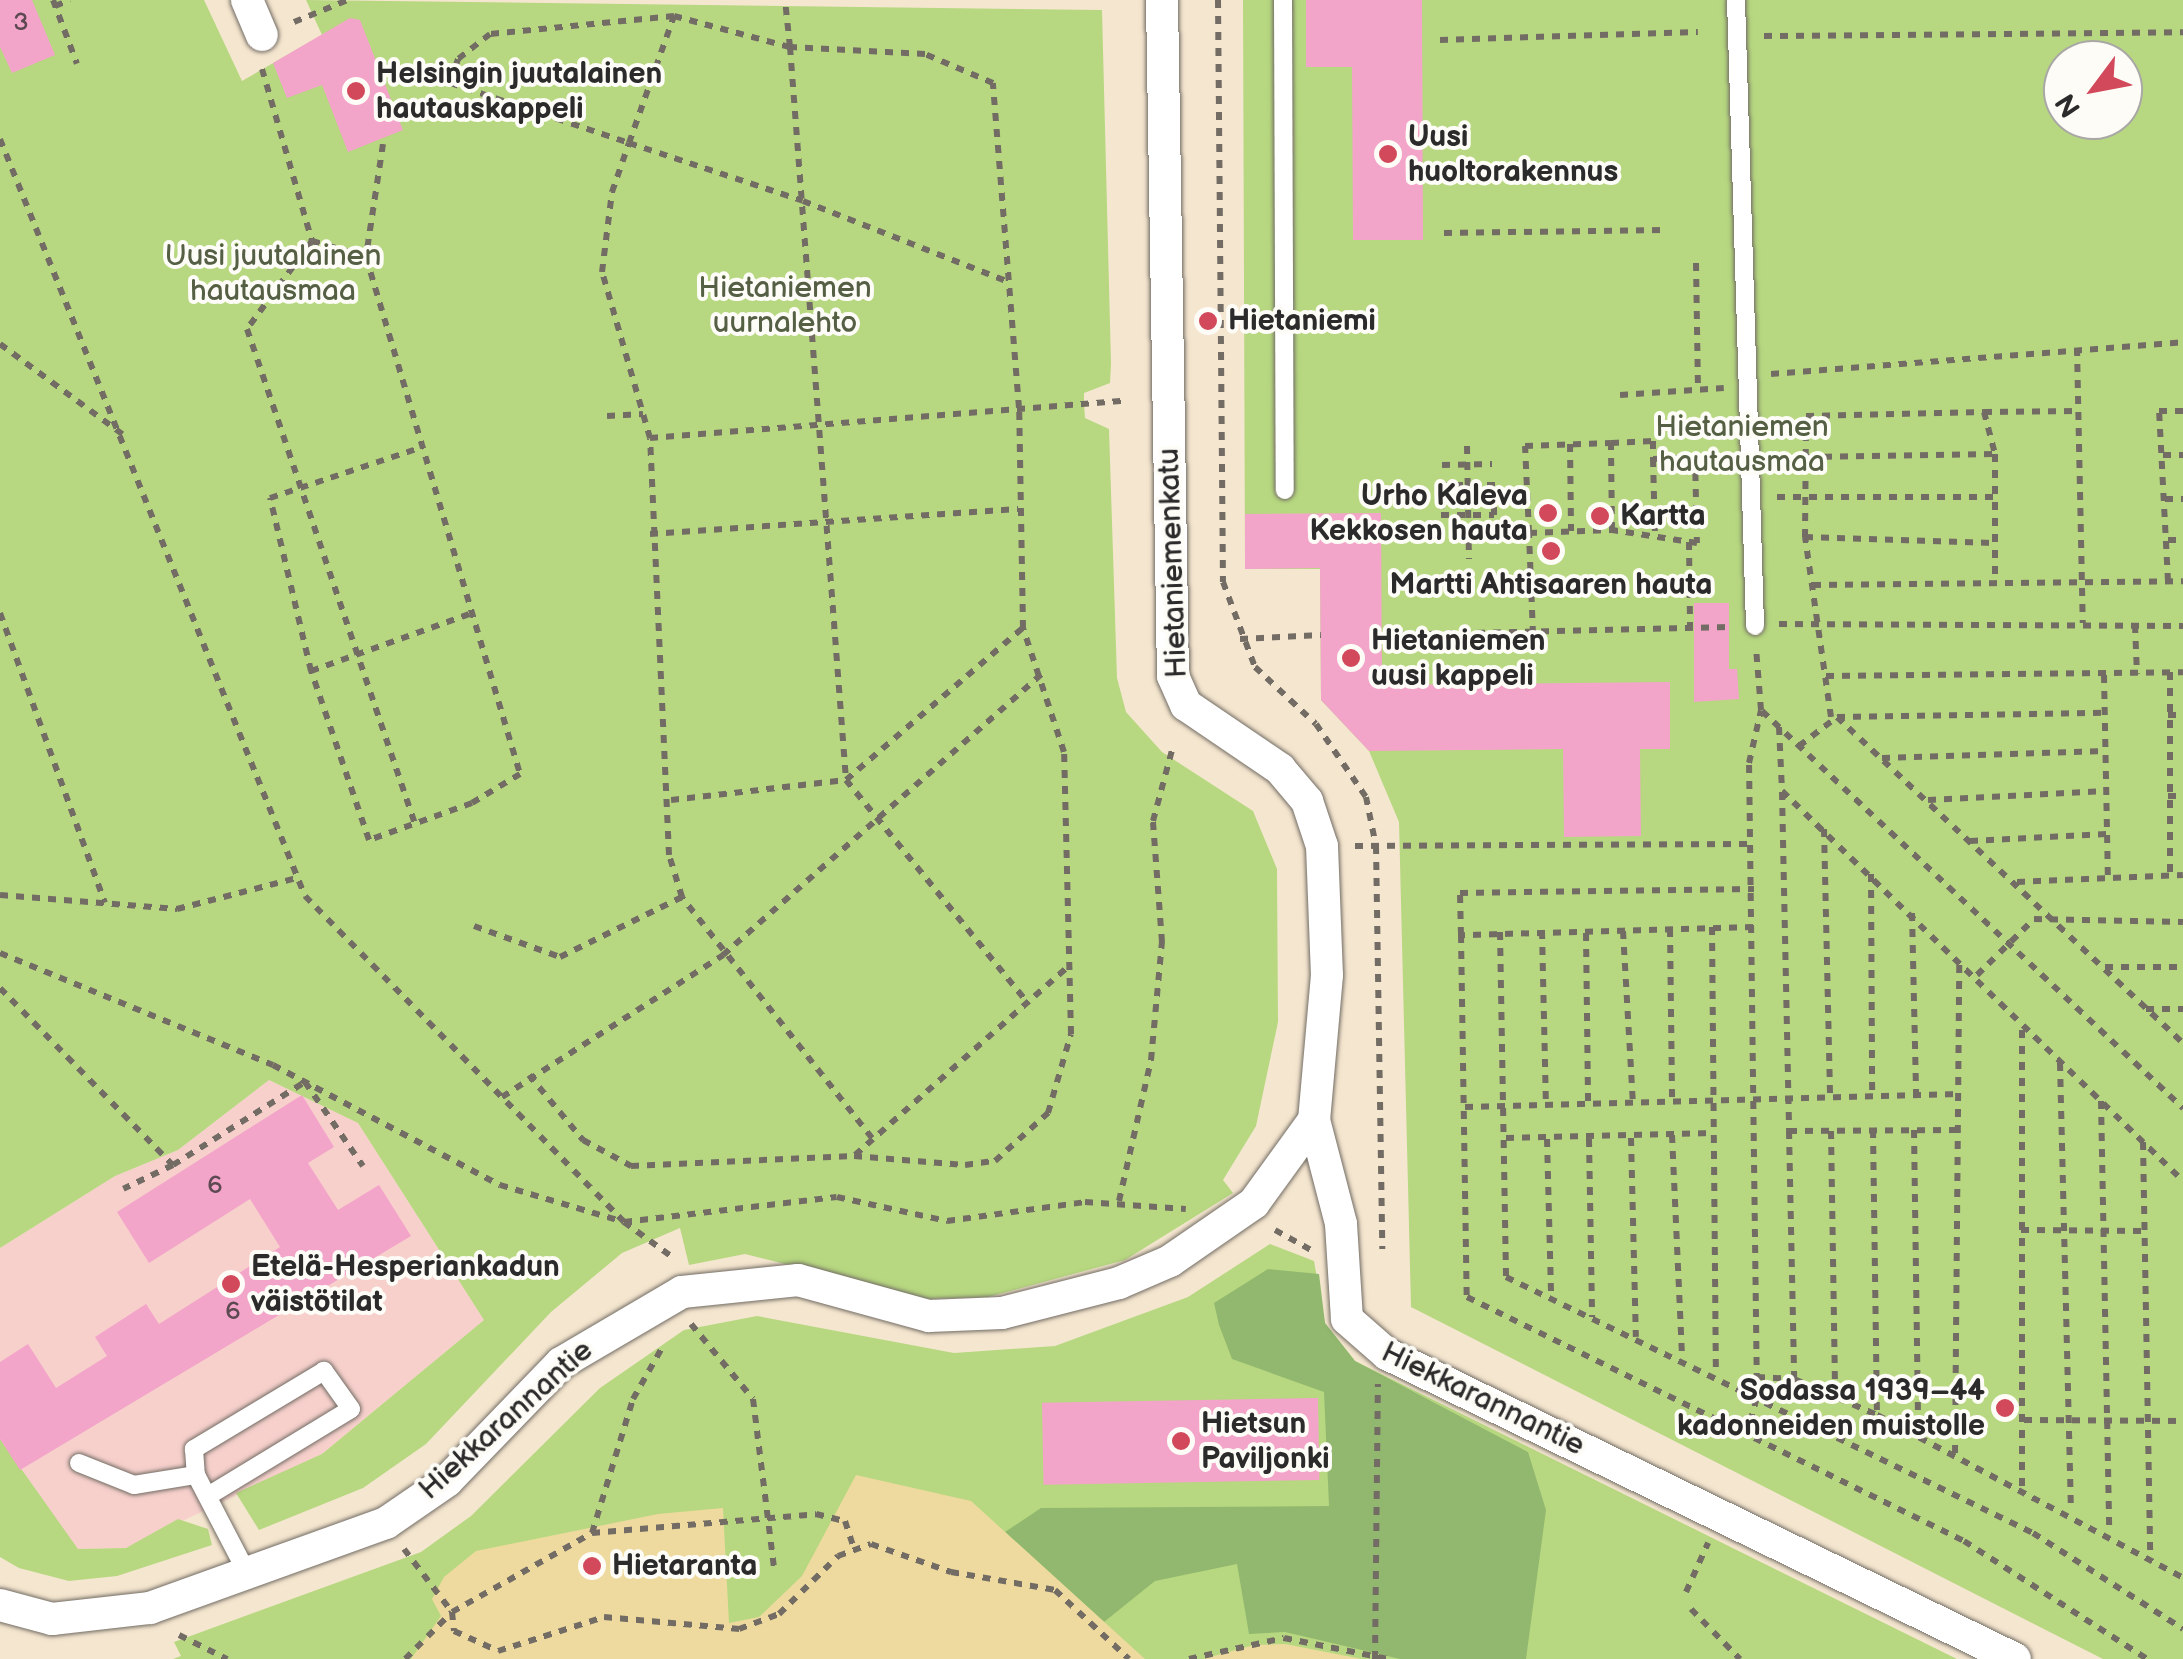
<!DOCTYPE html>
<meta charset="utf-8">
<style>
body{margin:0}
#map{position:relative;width:2183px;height:1659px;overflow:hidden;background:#f5e6cf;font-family:"Balsamiq Sans",sans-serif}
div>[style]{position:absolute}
.built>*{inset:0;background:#f7d0cc}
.green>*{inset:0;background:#b7d880}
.forest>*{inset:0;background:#91b86e}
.sand>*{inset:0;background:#eeda9e}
.building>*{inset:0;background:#f3a4c9;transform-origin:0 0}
.path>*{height:6px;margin-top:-3px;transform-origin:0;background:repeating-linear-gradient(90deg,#726c64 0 8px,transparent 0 16px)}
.roads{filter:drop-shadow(0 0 2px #726c64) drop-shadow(0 0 2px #726c64)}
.service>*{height:18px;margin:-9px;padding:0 9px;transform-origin:9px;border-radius:9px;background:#fff}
.minor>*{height:32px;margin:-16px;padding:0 16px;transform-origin:16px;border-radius:16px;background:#fff}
.dots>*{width:28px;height:28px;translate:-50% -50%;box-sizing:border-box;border:5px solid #fdfcf7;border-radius:50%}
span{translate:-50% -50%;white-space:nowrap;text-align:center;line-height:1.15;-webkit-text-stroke:8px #fdfcf7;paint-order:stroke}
.number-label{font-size:25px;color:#5d4952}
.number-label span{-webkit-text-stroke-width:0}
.poi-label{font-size:30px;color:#2b2b2b;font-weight:700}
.left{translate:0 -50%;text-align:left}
.right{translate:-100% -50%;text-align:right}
.park-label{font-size:30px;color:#555f44}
.street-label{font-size:30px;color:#2b2b2b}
.north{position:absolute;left:2043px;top:40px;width:100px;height:100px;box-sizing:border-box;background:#fdfcf7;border:2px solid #a9a8a5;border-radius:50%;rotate:238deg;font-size:28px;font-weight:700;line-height:40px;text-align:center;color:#2b2b2b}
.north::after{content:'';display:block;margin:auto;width:35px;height:45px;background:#d1495b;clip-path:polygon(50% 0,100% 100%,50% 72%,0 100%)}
</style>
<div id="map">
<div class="built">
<i style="clip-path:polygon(269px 1080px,358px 1123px,484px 1320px,322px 1454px,126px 1548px,77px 1549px,0 1439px,0 1248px,115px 1176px,178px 1150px)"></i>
</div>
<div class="green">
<i style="clip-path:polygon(0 0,204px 0,242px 81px,322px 35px,306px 0,1102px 10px,1111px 364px,1110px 383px,1084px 393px,1084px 404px,1085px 418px,1109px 429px,1117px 678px,1126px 712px,1162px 752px,1253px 811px,1277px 869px,1278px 1022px,1256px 1126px,1223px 1180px,1233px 1193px,1125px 1260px,988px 1297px,927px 1299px,745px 1254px,689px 1265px,680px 1228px,622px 1253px,551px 1312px,426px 1444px,363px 1488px,259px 1530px,236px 1493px,322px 1454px,484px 1320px,358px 1123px,269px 1080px,178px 1150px,115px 1176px,0 1248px)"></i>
<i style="clip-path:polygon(evenodd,1243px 0,2183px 0,2183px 1659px,2103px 1659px,1411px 1307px,1399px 822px,1369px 751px,1321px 700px,1320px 569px,1245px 569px,1243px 0,2063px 60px,2123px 60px,2123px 120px,2063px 120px,2063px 60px)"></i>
<i style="clip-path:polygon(1270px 1244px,1314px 1261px,1325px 1323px,1355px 1361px,1957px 1659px,173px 1659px,181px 1656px,174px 1642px,421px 1552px,471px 1516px,600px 1388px,684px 1330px,757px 1316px,954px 1353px,1055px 1346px,1188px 1297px)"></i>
<i style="clip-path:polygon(0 1439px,78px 1549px,126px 1548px,178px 1519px,208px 1529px,212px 1545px,117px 1576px,69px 1581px,19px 1568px,0 1557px)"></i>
</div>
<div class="forest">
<i style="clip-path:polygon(1268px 1269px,1319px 1274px,1325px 1323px,1355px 1361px,1528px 1452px,1546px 1510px,1526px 1659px,1400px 1659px,1285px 1632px,1249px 1634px,1237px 1564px,1155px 1581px,1104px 1622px,1005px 1532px,1041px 1508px,1329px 1506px,1324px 1392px,1232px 1359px,1219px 1325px,1214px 1303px)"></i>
</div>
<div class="sand">
<i style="clip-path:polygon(856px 1475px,971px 1501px,1145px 1659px,411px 1659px,441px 1616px,432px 1599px,444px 1577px,476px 1551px,658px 1514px,723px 1508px,729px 1623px,759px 1617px,802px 1576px)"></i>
<i style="clip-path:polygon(1285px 1644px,1362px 1659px,1203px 1659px,1254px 1645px)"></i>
</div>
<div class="building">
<i style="clip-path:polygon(0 0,32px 0,55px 55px,12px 73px,0 47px)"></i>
<i style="clip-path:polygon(1306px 0,1422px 0,1423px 240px,1353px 240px,1352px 67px,1306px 67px)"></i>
<i style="clip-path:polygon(350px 18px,360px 20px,403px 130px,348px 152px,322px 85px,287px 98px,273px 63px)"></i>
<i style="clip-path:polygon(1381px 513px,1382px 685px,1670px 682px,1670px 749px,1640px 749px,1641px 836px,1564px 837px,1563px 749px,1369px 751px,1321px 700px,1320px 568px,1245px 569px,1245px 514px)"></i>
<i style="clip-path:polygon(1694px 603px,1729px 603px,1729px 669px,1737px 669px,1739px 699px,1694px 702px)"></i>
<i style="clip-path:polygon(302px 1095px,334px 1147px,308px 1163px,338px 1210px,379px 1185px,411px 1236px,20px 1470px,0 1439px,0 1362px,28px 1344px,56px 1388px,107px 1356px,95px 1337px,146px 1304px,159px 1324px,280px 1247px,250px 1199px,149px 1263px,117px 1212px)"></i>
<i style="left:1318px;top:1398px;width:82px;height:276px;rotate:89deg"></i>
</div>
<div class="path">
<i style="left:53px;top:0;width:68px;rotate:69.4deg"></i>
<i style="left:1218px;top:0;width:582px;rotate:89.51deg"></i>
<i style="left:1223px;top:582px;width:91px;rotate:69.4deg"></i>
<i style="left:1255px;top:667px;width:83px;rotate:43.1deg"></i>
<i style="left:1316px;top:724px;width:88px;rotate:55.6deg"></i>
<i style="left:1366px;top:797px;width:50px;rotate:78.5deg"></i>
<i style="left:1376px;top:846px;width:403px;rotate:89.1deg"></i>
<i style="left:55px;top:6px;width:16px;rotate:-22deg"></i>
<i style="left:674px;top:16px;width:120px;rotate:15deg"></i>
<i style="left:790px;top:47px;width:735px;rotate:85.63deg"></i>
<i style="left:846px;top:780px;width:286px;rotate:50.8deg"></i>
<i style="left:294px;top:22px;width:58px;rotate:-22.2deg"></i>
<i style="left:1764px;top:36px;width:419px;rotate:-0.5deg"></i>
<i style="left:1440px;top:40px;width:258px;rotate:-1.8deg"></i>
<i style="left:262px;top:69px;width:179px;rotate:73.8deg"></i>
<i style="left:312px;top:241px;width:109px;rotate:126.5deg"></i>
<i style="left:247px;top:329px;width:523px;rotate:71.25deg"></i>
<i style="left:0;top:139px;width:816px;rotate:68.06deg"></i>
<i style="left:305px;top:896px;width:456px;rotate:45.6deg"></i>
<i style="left:624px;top:1222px;width:214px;rotate:-6.7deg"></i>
<i style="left:837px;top:1197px;width:113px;rotate:12.3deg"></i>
<i style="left:947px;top:1221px;width:139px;rotate:-7.8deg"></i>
<i style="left:1085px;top:1202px;width:101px;rotate:4deg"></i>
<i style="left:383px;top:144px;width:114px;rotate:98.6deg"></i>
<i style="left:366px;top:257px;width:539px;rotate:73.41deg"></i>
<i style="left:520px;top:774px;width:56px;rotate:148.9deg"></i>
<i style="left:472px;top:803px;width:109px;rotate:160.2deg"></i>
<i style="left:369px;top:840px;width:179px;rotate:-108.9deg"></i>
<i style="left:311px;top:671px;width:178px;rotate:-103.3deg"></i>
<i style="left:270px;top:498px;width:160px;rotate:-18.5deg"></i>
<i style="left:1444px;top:233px;width:220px;rotate:-0.8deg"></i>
<i style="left:312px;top:241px;width:56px;rotate:16.5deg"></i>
<i style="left:1696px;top:263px;width:127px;rotate:89.1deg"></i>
<i style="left:0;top:344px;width:152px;rotate:36.4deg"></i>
<i style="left:2077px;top:348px;width:275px;rotate:88.8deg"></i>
<i style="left:1771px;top:374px;width:413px;rotate:-4.4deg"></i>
<i style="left:1620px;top:395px;width:104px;rotate:-3.9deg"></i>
<i style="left:1984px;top:412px;width:94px;rotate:-0.6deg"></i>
<i style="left:607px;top:416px;width:36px;rotate:-3deg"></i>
<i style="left:650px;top:438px;width:475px;rotate:-4.5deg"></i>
<i style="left:1653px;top:441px;width:18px;rotate:90deg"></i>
<i style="left:1653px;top:459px;width:42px;rotate:-2.7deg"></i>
<i style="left:1695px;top:457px;width:86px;rotate:88.7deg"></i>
<i style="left:1697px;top:543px;width:86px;rotate:-171.3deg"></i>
<i style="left:1612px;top:530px;width:87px;rotate:-90.7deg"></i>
<i style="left:1611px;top:443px;width:42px;rotate:-2.7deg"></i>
<i style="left:1570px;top:444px;width:87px;rotate:89.3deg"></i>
<i style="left:1467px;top:446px;width:113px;rotate:89deg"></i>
<i style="left:2163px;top:455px;width:20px"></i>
<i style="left:1808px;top:457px;width:187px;rotate:-0.9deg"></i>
<i style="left:1653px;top:459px;width:78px;rotate:88.5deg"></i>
<i style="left:1442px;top:465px;width:50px;rotate:-1.1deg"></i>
<i style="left:1777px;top:497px;width:219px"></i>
<i style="left:1494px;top:499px;width:14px;rotate:-86deg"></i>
<i style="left:1495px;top:485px;width:53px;rotate:180deg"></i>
<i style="left:1442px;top:485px;width:30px;rotate:92deg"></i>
<i style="left:1441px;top:515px;width:53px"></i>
<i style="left:1494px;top:515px;width:16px;rotate:-90deg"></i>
<i style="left:1494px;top:499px;width:34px;rotate:-2deg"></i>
<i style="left:2165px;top:499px;width:18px"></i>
<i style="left:1529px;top:533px;width:87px;rotate:-92.6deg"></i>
<i style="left:1525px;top:446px;width:86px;rotate:-2deg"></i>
<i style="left:650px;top:534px;width:369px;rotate:-3.9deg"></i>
<i style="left:1805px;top:537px;width:189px;rotate:1.8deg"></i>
<i style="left:2168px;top:540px;width:15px"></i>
<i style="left:1689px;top:542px;width:86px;rotate:89.3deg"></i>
<i style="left:2168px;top:581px;width:170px;rotate:-93deg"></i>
<i style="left:2159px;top:411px;width:24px"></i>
<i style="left:1813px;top:585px;width:370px;rotate:-0.6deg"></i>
<i style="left:0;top:613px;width:308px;rotate:70.1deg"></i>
<i style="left:1779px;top:624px;width:404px;rotate:0.3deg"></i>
<i style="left:2135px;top:625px;width:49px;rotate:87.7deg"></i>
<i style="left:1533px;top:634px;width:101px;rotate:-92.3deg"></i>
<i style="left:1529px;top:533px;width:83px;rotate:-2.1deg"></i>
<i style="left:1381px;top:635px;width:349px;rotate:-1.3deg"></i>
<i style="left:1240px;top:639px;width:81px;rotate:-2.8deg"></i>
<i style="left:311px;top:671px;width:171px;rotate:-19.8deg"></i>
<i style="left:2170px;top:672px;width:203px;rotate:90deg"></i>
<i style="left:2104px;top:675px;width:201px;rotate:88.9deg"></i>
<i style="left:1826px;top:676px;width:357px;rotate:-0.6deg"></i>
<i style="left:1762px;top:711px;width:579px;rotate:43.32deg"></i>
<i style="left:2168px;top:715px;width:15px"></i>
<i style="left:1831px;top:717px;width:182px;rotate:-98.2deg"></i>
<i style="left:1805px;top:537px;width:121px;rotate:-89.5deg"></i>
<i style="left:1806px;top:416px;width:178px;rotate:-1.3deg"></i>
<i style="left:1984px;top:412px;width:43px;rotate:75.3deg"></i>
<i style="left:1995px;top:454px;width:125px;rotate:90deg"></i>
<i style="left:1837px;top:717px;width:268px;rotate:-0.9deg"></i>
<i style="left:1779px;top:727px;width:64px;rotate:87.3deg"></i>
<i style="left:1782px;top:791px;width:559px;rotate:44.2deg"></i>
<i style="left:1799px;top:746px;width:48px;rotate:-37.3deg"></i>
<i style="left:1837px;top:717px;width:475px;rotate:43.3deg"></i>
<i style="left:1882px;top:758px;width:224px;rotate:-1.8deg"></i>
<i style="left:1782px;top:792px;width:339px;rotate:88.8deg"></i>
<i style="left:1789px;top:1131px;width:169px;rotate:-0.3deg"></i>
<i style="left:2168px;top:796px;width:15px"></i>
<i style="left:671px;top:800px;width:176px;rotate:-6.5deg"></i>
<i style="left:846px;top:780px;width:233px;rotate:-40.7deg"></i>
<i style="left:1928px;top:800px;width:178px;rotate:-2.9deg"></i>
<i style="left:1824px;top:829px;width:269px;rotate:88.7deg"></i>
<i style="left:1970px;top:841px;width:137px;rotate:-2.9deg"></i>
<i style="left:1355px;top:846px;width:394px;rotate:-0.3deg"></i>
<i style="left:1871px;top:874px;width:222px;rotate:89.7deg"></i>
<i style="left:2017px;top:882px;width:166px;rotate:-2.4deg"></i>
<i style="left:0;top:895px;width:178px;rotate:4.5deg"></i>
<i style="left:177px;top:909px;width:124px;rotate:-14.5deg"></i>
<i style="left:1912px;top:913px;width:182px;rotate:88.7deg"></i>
<i style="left:474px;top:926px;width:91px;rotate:19.8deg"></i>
<i style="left:560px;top:957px;width:136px;rotate:-26.2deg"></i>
<i style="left:1712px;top:927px;width:448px;rotate:89.5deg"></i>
<i style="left:1753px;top:927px;width:292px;rotate:178.4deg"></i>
<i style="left:1461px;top:935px;width:362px;rotate:89.1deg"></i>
<i style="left:1467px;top:1297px;width:554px;rotate:26.15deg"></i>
<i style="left:1964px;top:1541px;width:218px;rotate:32.8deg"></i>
<i style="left:1670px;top:929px;width:175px;rotate:89.3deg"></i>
<i style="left:1542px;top:931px;width:175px;rotate:88.7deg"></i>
<i style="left:1623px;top:931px;width:174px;rotate:86.7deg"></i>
<i style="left:1500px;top:932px;width:345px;rotate:89deg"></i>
<i style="left:1506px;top:1277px;width:586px;rotate:25.91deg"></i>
<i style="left:2033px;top:1533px;width:178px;rotate:32.6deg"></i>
<i style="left:1586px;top:933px;width:172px;rotate:89.3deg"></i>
<i style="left:1461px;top:935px;width:42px;rotate:-91.4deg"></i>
<i style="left:1460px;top:893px;width:294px;rotate:-0.8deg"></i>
<i style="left:0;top:953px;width:295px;rotate:22.3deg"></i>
<i style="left:273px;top:1065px;width:257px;rotate:27.9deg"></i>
<i style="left:500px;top:1185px;width:129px;rotate:16.6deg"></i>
<i style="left:624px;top:1222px;width:63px;rotate:36deg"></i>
<i style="left:2105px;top:967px;width:78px"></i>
<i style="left:1977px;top:975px;width:80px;rotate:-44.5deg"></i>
<i style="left:2034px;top:919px;width:149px;rotate:1.2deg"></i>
<i style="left:0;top:988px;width:248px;rotate:45.7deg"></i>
<i style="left:173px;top:1165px;width:55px;rotate:154.4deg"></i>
<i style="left:2146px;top:1009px;width:37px"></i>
<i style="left:2060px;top:1063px;width:447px;rotate:88.6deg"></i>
<i style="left:529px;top:1075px;width:85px;rotate:50.3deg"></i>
<i style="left:583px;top:1140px;width:55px;rotate:28.4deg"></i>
<i style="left:631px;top:1166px;width:223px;rotate:-2.6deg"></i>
<i style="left:854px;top:1156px;width:111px;rotate:4.6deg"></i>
<i style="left:965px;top:1165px;width:30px;rotate:-8deg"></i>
<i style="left:995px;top:1161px;width:72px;rotate:-42.2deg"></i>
<i style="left:1048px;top:1113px;width:82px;rotate:-73.8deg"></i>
<i style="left:1071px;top:1034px;width:282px;rotate:-91.4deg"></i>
<i style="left:1064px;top:752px;width:131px;rotate:-108.3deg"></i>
<i style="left:1023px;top:628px;width:220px;rotate:-91deg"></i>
<i style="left:1019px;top:408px;width:326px;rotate:-94.6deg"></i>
<i style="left:993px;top:83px;width:74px;rotate:-156.9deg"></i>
<i style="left:925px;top:54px;width:135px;rotate:-177deg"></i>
<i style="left:790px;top:47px;width:47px;rotate:-96.1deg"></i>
<i style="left:502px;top:1097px;width:263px;rotate:-32.7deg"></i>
<i style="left:723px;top:955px;width:427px;rotate:-41.4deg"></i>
<i style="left:2101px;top:1101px;width:431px;rotate:88.9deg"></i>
<i style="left:1465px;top:1107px;width:494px;rotate:-1.5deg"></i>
<i style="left:1873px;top:1130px;width:285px;rotate:89.2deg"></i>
<i style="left:1914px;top:1130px;width:305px;rotate:89.2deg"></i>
<i style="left:1789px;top:1131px;width:248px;rotate:88.8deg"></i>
<i style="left:1831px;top:1131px;width:267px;rotate:89.1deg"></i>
<i style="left:1672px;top:1135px;width:224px;rotate:87.4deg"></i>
<i style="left:872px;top:1138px;width:307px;rotate:-128.3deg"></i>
<i style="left:682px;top:897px;width:44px;rotate:-107.2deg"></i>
<i style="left:669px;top:855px;width:417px;rotate:-92.6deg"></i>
<i style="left:650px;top:438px;width:173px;rotate:-106.1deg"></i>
<i style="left:602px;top:272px;width:81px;rotate:-82.9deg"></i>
<i style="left:612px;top:192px;width:52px;rotate:-70.9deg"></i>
<i style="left:629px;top:143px;width:135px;rotate:-70.5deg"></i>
<i style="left:674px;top:16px;width:185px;rotate:174.4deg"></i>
<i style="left:490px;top:34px;width:41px;rotate:142deg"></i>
<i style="left:458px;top:59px;width:25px;rotate:108deg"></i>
<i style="left:450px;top:83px;width:189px;rotate:18.5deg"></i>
<i style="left:629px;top:143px;width:183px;rotate:18.4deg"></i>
<i style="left:803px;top:201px;width:218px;rotate:21.5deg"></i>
<i style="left:1506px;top:1138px;width:208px;rotate:-1.4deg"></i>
<i style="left:1631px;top:1138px;width:199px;rotate:88.6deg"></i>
<i style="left:1547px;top:1139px;width:158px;rotate:88.5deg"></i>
<i style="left:1589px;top:1139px;width:178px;rotate:89deg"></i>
<i style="left:2143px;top:1142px;width:415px;rotate:89deg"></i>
<i style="left:855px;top:1155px;width:282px;rotate:-41.5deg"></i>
<i style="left:173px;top:1165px;width:156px;rotate:-32.2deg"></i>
<i style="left:305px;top:1082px;width:102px;rotate:55.4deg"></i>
<i style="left:1119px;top:1201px;width:145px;rotate:-77.2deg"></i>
<i style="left:1151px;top:1060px;width:119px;rotate:-84.7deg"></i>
<i style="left:1162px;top:942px;width:121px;rotate:-94.3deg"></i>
<i style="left:1153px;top:821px;width:73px;rotate:-75deg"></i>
<i style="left:1275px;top:1230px;width:41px;rotate:29.1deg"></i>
<i style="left:2021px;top:1230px;width:121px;rotate:0.5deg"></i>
<i style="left:691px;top:1324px;width:97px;rotate:50.4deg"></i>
<i style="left:753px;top:1399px;width:170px;rotate:82.9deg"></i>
<i style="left:1757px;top:1377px;width:37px;rotate:3deg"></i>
<i style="left:1794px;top:1379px;width:90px;rotate:23.4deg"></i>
<i style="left:1877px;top:1415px;width:347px;rotate:28deg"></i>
<i style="left:2024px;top:1420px;width:159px;rotate:0.4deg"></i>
<i style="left:1746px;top:1437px;width:41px;rotate:-74.6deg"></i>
<i style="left:1757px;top:1397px;width:634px;rotate:-90.72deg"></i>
<i style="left:1749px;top:763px;width:54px;rotate:-77.2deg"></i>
<i style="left:1761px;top:710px;width:62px;rotate:-94.6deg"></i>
<i style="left:1955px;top:1453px;width:494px;rotate:-89.5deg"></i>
<i style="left:2022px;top:1486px;width:459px;rotate:-90deg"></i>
<i style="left:592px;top:1533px;width:140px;rotate:-73deg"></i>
<i style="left:633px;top:1399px;width:61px;rotate:-60.5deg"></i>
<i style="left:404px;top:1549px;width:79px;rotate:52.7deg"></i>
<i style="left:452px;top:1612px;width:19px;rotate:84deg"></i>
<i style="left:454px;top:1631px;width:48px;rotate:24.4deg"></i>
<i style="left:498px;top:1651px;width:111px;rotate:-17.8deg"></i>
<i style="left:604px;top:1617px;width:136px;rotate:5.1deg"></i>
<i style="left:739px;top:1629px;width:43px;rotate:-20.6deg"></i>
<i style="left:779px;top:1614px;width:83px;rotate:-44.5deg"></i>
<i style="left:838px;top:1556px;width:35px;rotate:-20deg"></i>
<i style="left:871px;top:1544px;width:85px;rotate:19.3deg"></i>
<i style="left:951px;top:1572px;width:106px;rotate:9.8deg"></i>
<i style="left:1055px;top:1590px;width:101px;rotate:43deg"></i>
<i style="left:1686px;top:1592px;width:54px;rotate:-65.8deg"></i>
<i style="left:1691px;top:1609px;width:70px;rotate:45.6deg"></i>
<i style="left:179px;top:1635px;width:54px;rotate:26.6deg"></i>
<i style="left:405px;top:1659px;width:66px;rotate:-45deg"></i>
<i style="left:452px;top:1612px;width:161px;rotate:-29.4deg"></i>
<i style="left:592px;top:1533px;width:225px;rotate:-4.8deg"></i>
<i style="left:816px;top:1514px;width:30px;rotate:14deg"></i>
<i style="left:845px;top:1521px;width:28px;rotate:72deg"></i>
<i style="left:1189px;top:1659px;width:97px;rotate:-12.5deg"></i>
<i style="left:1284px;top:1638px;width:106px;rotate:11.4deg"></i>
<i style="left:1375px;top:1659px;width:275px;rotate:-89.4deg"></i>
</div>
<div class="roads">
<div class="service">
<i style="left:1283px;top:0;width:490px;rotate:89.8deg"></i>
<i style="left:1736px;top:0;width:626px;rotate:88.26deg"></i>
<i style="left:79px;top:1463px;width:59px;rotate:21.8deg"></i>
<i style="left:134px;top:1485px;width:63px;rotate:-9.2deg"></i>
<i style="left:208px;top:1496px;width:167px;rotate:-31.3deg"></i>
<i style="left:351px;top:1409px;width:47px;rotate:-125.4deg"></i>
<i style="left:324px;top:1371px;width:152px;rotate:149deg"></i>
<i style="left:194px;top:1449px;width:26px;rotate:86deg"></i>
<i style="left:196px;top:1475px;width:113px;rotate:62.5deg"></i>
</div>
<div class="minor">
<i style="left:247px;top:0;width:38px;rotate:67deg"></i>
<i style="left:1162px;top:0;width:676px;rotate:89.07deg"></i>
<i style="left:1173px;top:676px;width:32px;rotate:66deg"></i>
<i style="left:1186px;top:705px;width:114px;rotate:34.2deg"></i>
<i style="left:1280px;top:769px;width:42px;rotate:49.8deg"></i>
<i style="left:1307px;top:801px;width:47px;rotate:71.6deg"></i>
<i style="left:1322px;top:846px;width:129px;rotate:87.8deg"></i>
<i style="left:1327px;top:975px;width:146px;rotate:95.1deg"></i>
<i style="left:1314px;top:1120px;width:107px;rotate:75.4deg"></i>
<i style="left:1341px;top:1224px;width:95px;rotate:86.4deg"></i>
<i style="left:1347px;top:1319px;width:53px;rotate:41.2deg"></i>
<i style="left:1387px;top:1354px;width:698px;rotate:25.9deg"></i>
<i style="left:0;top:1605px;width:54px;rotate:15.1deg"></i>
<i style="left:52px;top:1619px;width:99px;rotate:-6.4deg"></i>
<i style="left:150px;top:1608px;width:251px;rotate:-19.8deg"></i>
<i style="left:386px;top:1523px;width:74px;rotate:-34.5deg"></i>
<i style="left:447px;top:1481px;width:164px;rotate:-46deg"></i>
<i style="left:561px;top:1363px;width:140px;rotate:-30.4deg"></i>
<i style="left:682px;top:1292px;width:117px;rotate:-5.9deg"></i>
<i style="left:798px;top:1280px;width:136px;rotate:15.4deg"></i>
<i style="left:929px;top:1316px;width:73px;rotate:-2.4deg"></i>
<i style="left:1002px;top:1313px;width:121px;rotate:-14.4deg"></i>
<i style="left:1119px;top:1283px;width:56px;rotate:-23.3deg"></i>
<i style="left:1170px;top:1261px;width:102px;rotate:-34.6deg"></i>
<i style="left:1254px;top:1203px;width:102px;rotate:-54.1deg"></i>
</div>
</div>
<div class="dots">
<i style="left:356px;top:91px;background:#d1495b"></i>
<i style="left:1388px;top:154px;background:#d1495b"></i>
<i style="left:1208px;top:321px;background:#d1495b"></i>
<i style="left:1548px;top:513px;background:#d1495b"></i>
<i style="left:1600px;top:516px;background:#d1495b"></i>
<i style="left:1551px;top:551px;background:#d1495b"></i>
<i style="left:1351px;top:658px;background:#d1495b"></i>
<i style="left:231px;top:1284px;background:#d1495b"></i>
<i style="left:2005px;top:1408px;background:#d1495b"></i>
<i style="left:1181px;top:1441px;background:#d1495b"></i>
<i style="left:592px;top:1566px;background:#d1495b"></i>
</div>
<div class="number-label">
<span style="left:21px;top:23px">3</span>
<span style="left:215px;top:1186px">6</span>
<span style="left:233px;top:1312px">6</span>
</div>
<div class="poi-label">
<span class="left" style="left:376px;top:91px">Helsingin juutalainen<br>hautauskappeli</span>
<span class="left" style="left:1408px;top:154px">Uusi<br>huoltorakennus</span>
<span class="left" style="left:1228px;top:321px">Hietaniemi</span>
<span class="right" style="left:1528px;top:513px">Urho Kaleva<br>Kekkosen hauta</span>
<span class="left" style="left:1620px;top:516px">Kartta</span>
<span style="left:1551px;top:585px">Martti Ahtisaaren hauta</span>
<span class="left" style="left:1371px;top:658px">Hietaniemen<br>uusi kappeli</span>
<span class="left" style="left:251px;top:1284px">Etelä-Hesperiankadun<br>väistötilat</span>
<span class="right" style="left:1985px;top:1408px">Sodassa 1939–44<br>kadonneiden muistolle</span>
<span class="left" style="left:1201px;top:1441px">Hietsun<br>Paviljonki</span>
<span class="left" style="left:612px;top:1566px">Hietaranta</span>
</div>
<div class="park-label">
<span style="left:273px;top:273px">Uusi juutalainen<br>hautausmaa</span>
<span style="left:785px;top:305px">Hietaniemen<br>uurnalehto</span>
<span style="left:1742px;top:444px">Hietaniemen<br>hautausmaa</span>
</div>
<div class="street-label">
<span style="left:1173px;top:563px;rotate:-92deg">Hietaniemenkatu</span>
<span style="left:1483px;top:1399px;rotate:26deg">Hiekkarannantie</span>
<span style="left:506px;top:1420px;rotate:-42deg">Hiekkarannantie</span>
</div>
<div class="north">N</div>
</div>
